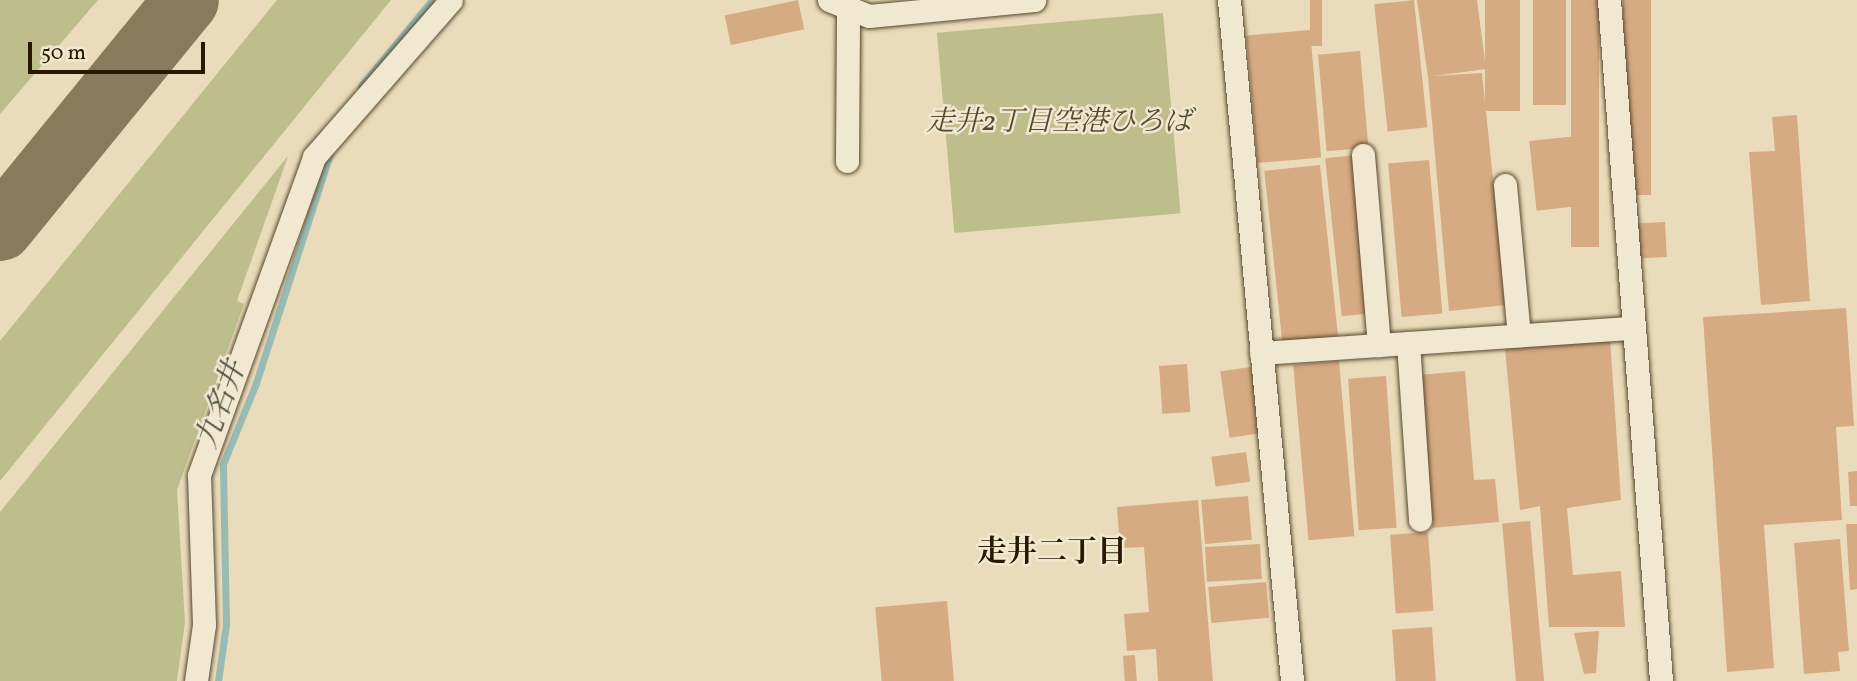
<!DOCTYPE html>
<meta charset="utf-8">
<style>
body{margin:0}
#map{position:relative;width:1857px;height:681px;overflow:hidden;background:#eadcba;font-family:Vollkorn,"Noto Serif JP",serif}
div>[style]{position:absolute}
.green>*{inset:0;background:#bdbe8b;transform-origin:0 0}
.stream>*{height:7px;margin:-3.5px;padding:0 3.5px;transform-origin:3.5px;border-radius:3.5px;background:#98bbb3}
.taxiway>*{height:65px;margin:-32.5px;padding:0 32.5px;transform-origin:32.5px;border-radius:32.5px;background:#8a7a5d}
.building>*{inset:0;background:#d6aa82;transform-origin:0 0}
.roads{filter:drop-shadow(0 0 2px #5a482e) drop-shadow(0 0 2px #5a482e)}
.minor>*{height:23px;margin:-11.5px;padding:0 11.5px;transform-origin:11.5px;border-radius:11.5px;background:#f1e8d2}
span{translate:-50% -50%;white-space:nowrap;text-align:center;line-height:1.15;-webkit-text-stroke:5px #f1e8d2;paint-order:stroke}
.park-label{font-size:28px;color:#56492a;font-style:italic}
.water-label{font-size:30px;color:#50503f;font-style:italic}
.neighbourhood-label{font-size:30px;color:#2a1700;font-weight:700}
.scale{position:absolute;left:28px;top:42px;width:177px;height:32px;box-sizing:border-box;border:4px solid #2a1700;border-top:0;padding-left:9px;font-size:21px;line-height:24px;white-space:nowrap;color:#2a1700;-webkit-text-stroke:5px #f1e8d2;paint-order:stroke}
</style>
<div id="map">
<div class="green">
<i style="clip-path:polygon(0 0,98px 0,0 114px)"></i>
<i style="clip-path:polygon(277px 0,391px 0,0 481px,0 341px)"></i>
<i style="left:1163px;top:13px;width:201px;height:227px;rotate:85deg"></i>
<i style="clip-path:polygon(288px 156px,237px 301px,244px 304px,177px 490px,185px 622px,177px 681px,0 681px,0 512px)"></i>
</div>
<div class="stream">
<i style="left:361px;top:86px;width:112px;rotate:-50.5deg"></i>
<i style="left:218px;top:681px;width:57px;rotate:-81.9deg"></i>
<i style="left:226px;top:625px;width:161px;rotate:-91.1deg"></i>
<i style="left:223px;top:464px;width:87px;rotate:-67.8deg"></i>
<i style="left:256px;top:383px;width:241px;rotate:-72.1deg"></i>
</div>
<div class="taxiway">
<i style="left:0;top:228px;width:294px;rotate:-50.8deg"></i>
</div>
<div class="building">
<i style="left:798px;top:0;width:30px;height:75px;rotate:78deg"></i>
<i style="left:1310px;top:0;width:12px;height:46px"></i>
<i style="left:1414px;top:0;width:128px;height:40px;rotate:84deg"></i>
<i style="clip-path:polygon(1417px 0,1477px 0,1486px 69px,1433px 76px,1482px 73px,1506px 305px,1449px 311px,1428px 77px)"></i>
<i style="left:1485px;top:0;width:35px;height:111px"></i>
<i style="left:1533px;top:0;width:33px;height:105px"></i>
<i style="left:1571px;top:0;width:28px;height:247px"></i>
<i style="left:1623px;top:0;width:28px;height:195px"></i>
<i style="left:1310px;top:30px;width:128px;height:64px;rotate:85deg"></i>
<i style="left:1360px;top:51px;width:97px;height:42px;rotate:85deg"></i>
<i style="clip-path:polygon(1797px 115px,1810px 301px,1761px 305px,1749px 152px,1775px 151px,1772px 117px)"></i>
<i style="left:1577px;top:136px;width:70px;height:48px;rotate:84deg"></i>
<i style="left:1356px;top:155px;width:159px;height:31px;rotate:84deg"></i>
<i style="left:1429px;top:160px;width:154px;height:41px;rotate:85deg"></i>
<i style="left:1320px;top:165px;width:172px;height:56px;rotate:84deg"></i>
<i style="left:1665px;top:222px;width:35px;height:31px;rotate:87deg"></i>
<i style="clip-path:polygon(1846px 308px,1854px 426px,1836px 427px,1842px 520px,1764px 525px,1774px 668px,1727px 672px,1703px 317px)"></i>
<i style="clip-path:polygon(1610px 339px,1621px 500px,1567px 508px,1573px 575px,1621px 571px,1625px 627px,1549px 627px,1540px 506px,1520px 510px,1505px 348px)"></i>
<i style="left:1339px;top:361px;width:176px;height:46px;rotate:85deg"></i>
<i style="left:1187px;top:364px;width:48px;height:28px;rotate:86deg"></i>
<i style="left:1251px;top:367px;width:67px;height:31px;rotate:82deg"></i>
<i style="clip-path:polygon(1465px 371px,1474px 480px,1495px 479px,1499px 522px,1432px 528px,1419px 375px)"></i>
<i style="left:1386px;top:376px;width:152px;height:38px;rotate:86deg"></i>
<i style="left:1246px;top:452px;width:30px;height:35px;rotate:82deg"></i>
<i style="clip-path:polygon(1857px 471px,1857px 506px,1850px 506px,1848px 472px)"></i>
<i style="left:1248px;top:496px;width:44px;height:47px;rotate:85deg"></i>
<i style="clip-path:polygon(1198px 500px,1213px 681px,1158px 681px,1156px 649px,1127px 651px,1124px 614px,1149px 612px,1144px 547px,1120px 548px,1117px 507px)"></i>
<i style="left:1530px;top:521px;width:161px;height:28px;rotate:85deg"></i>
<i style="clip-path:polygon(1846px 524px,1857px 524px,1857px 589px,1850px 590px)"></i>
<i style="left:1428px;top:532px;width:79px;height:38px;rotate:86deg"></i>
<i style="clip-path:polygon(1840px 539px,1849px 651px,1838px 652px,1840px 671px,1804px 674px,1794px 543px)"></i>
<i style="left:1260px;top:544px;width:35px;height:55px;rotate:87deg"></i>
<i style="left:1266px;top:582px;width:36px;height:58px;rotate:85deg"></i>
<i style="left:947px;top:601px;width:80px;height:72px;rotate:85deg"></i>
<i style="left:1432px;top:627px;width:54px;height:40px;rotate:86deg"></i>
<i style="clip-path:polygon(1599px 631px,1596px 673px,1584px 674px,1574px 633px)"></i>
<i style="left:1135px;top:655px;width:26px;height:12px;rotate:86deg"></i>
</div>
<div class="roads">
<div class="minor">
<i style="left:829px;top:0;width:43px;rotate:21.8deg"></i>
<i style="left:869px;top:16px;width:166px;rotate:-5.5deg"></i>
<i style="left:1229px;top:0;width:684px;rotate:84.71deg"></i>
<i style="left:1609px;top:0;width:683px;rotate:85.63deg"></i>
<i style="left:1363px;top:155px;width:191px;rotate:85.2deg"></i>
<i style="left:847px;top:161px;width:153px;rotate:-89.6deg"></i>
<i style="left:1505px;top:185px;width:151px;rotate:84.7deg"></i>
<i style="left:1408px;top:343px;width:177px;rotate:86.1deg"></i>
<i style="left:1261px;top:353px;width:372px;rotate:-3.9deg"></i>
<i style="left:196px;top:681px;width:57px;rotate:-81.9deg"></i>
<i style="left:204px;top:625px;width:150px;rotate:-91.9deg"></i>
<i style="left:199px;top:475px;width:338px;rotate:-70.1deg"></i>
<i style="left:314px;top:157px;width:208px;rotate:-48.9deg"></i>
</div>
</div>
<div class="park-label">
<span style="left:1059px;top:123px">走井2丁目空港ひろば</span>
</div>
<div class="water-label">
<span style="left:222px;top:405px;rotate:-70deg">九名井</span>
</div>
<div class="neighbourhood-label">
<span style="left:1052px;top:553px">走井二丁目</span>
</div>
<div class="scale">50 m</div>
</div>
